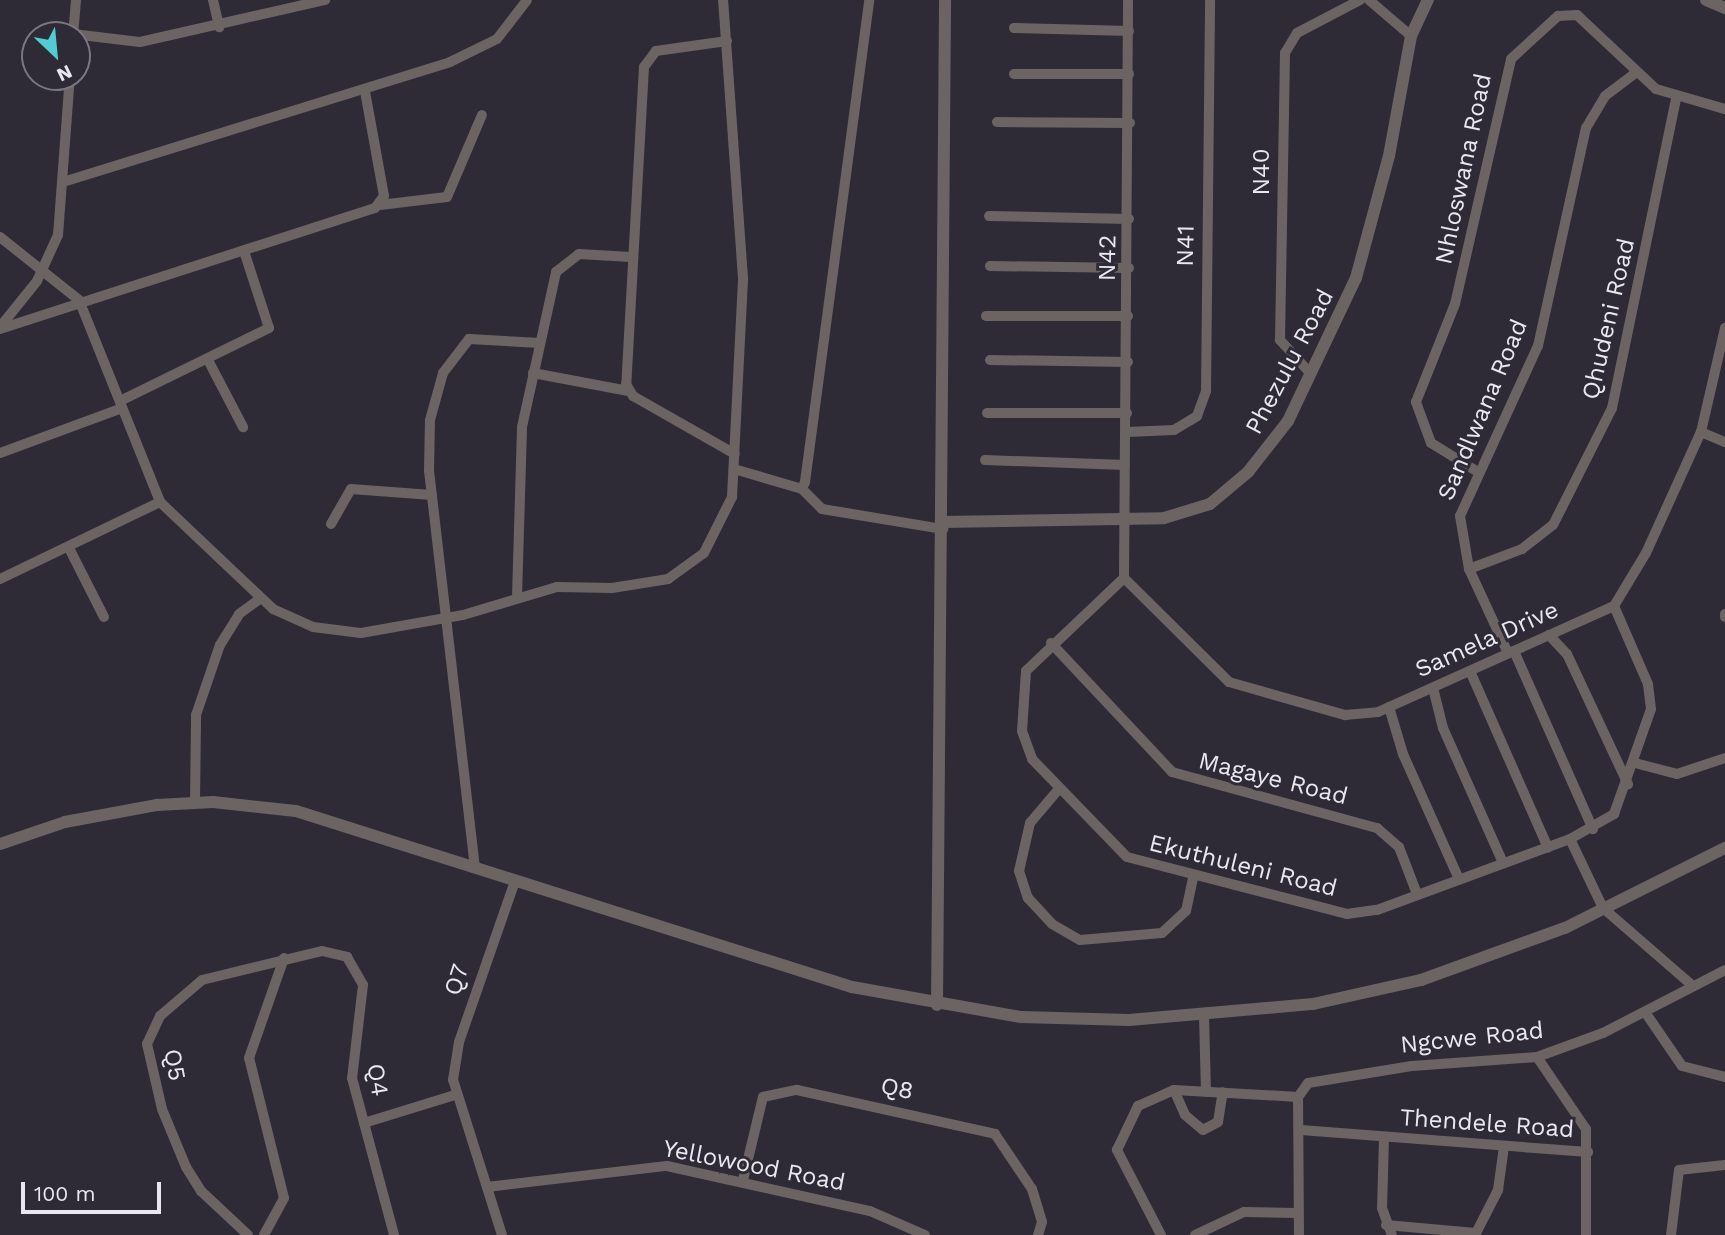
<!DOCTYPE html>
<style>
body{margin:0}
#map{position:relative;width:1725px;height:1235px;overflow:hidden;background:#2e2b37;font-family:"Work Sans",sans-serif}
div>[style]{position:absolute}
.minor>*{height:10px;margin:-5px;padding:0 5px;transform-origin:5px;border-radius:5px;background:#6c6463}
.tertiary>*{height:12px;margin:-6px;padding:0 6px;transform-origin:6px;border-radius:6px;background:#6c6463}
span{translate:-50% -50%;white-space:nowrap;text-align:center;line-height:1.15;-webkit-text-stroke:6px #2e2b37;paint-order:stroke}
.street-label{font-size:24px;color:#e9e8f0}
.north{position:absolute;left:21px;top:21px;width:70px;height:70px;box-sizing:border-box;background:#2e2b37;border:2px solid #797781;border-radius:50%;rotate:154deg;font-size:19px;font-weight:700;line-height:28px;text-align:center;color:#e9e8f0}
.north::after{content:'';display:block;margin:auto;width:24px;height:32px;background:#51ccd3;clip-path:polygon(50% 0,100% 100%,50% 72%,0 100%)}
.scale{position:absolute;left:21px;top:1182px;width:140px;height:32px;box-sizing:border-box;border:4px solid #e9e8f0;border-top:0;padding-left:9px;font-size:21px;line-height:24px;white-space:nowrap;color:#e9e8f0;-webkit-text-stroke:5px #2e2b37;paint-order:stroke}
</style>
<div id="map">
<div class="minor">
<i style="left:213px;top:0;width:28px;rotate:77deg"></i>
<i style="left:1369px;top:0;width:55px;rotate:40.6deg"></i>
<i style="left:1014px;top:28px;width:115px;rotate:1.5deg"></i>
<i style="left:73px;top:34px;width:67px;rotate:6.8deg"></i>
<i style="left:140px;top:42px;width:190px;rotate:-12.8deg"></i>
<i style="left:73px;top:35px;width:35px;rotate:-85deg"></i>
<i style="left:727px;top:41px;width:72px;rotate:172deg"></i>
<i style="left:656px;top:51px;width:20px;rotate:127deg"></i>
<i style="left:644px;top:67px;width:318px;rotate:93.2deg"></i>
<i style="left:626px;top:384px;width:14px;rotate:60deg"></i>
<i style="left:633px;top:396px;width:117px;rotate:29.6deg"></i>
<i style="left:1014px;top:74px;width:115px"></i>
<i style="left:997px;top:122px;width:133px;rotate:0.4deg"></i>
<i style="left:63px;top:182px;width:405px;rotate:-17.2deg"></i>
<i style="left:450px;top:62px;width:52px;rotate:-26.1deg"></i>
<i style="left:497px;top:39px;width:49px;rotate:-52.4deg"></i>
<i style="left:380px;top:205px;width:67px;rotate:-6.8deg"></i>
<i style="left:447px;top:197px;width:89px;rotate:-66.9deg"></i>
<i style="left:989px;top:216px;width:140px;rotate:1.2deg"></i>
<i style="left:0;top:237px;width:101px;rotate:38.6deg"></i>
<i style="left:79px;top:300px;width:218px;rotate:68.1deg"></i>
<i style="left:160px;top:502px;width:156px;rotate:43.4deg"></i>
<i style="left:273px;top:609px;width:44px;rotate:24.2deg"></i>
<i style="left:313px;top:627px;width:48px;rotate:7.1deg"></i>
<i style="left:361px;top:633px;width:104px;rotate:-10deg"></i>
<i style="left:463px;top:615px;width:98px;rotate:-16.6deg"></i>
<i style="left:557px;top:587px;width:55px;rotate:1deg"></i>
<i style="left:612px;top:588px;width:57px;rotate:-9.1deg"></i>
<i style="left:668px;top:579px;width:44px;rotate:-35.8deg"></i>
<i style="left:704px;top:553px;width:63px;rotate:-63.4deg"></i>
<i style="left:732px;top:497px;width:219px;rotate:-87.1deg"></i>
<i style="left:743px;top:278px;width:279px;rotate:-94.1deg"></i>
<i style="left:990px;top:266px;width:139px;rotate:0.8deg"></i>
<i style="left:986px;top:316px;width:142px"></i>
<i style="left:0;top:327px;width:59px;rotate:-51.2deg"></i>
<i style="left:37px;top:281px;width:51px;rotate:-65.5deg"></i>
<i style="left:58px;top:235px;width:158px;rotate:-85.7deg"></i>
<i style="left:0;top:329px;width:394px;rotate:-17.9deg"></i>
<i style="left:375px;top:208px;width:15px;rotate:-53deg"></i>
<i style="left:384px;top:196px;width:107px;rotate:-100.3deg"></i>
<i style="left:208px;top:360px;width:76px;rotate:62.4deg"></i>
<i style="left:990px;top:360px;width:138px;rotate:0.8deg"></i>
<i style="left:533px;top:373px;width:97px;rotate:10.7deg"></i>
<i style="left:1310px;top:373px;width:45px;rotate:-132.3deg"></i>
<i style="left:1280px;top:340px;width:287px;rotate:-89deg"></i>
<i style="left:1285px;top:53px;width:23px;rotate:-59deg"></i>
<i style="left:1297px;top:33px;width:71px;rotate:-27.6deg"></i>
<i style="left:120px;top:401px;width:166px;rotate:-26.1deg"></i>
<i style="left:269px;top:328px;width:81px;rotate:-108deg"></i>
<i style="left:987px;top:413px;width:140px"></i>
<i style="left:1127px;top:432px;width:47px;rotate:-2.4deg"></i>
<i style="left:1174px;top:430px;width:27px;rotate:-31deg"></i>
<i style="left:1197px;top:416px;width:27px;rotate:-70deg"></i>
<i style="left:1206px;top:391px;width:391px;rotate:-89.4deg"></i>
<i style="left:1701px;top:432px;width:26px;rotate:23deg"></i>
<i style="left:0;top:453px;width:130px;rotate:-20.2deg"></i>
<i style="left:985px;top:460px;width:140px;rotate:2deg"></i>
<i style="left:734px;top:469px;width:71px;rotate:16.4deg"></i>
<i style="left:802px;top:489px;width:8px;rotate:-67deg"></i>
<i style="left:805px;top:482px;width:486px;rotate:-82.4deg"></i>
<i style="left:1478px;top:472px;width:55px;rotate:-148.3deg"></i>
<i style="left:1431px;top:443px;width:44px;rotate:-110.1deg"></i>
<i style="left:1416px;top:402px;width:105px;rotate:-68.3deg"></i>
<i style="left:1455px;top:304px;width:251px;rotate:-77.1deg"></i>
<i style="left:1511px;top:59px;width:64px;rotate:-42.5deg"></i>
<i style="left:1558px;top:16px;width:19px;rotate:-3deg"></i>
<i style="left:1577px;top:15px;width:108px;rotate:43.1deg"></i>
<i style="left:1656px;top:89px;width:72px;rotate:16.2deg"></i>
<i style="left:802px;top:489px;width:28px;rotate:45deg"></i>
<i style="left:822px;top:509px;width:123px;rotate:9.4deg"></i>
<i style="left:331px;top:524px;width:40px;rotate:-60.3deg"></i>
<i style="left:351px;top:489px;width:81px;rotate:4.2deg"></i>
<i style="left:70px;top:550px;width:75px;rotate:63.1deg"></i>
<i style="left:1469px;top:569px;width:57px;rotate:-20.7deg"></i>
<i style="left:1522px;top:549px;width:39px;rotate:-38deg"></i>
<i style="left:1553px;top:525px;width:131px;rotate:-63.2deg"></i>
<i style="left:1612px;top:408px;width:315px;rotate:-78.3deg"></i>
<i style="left:1124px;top:578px;width:135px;rotate:136.5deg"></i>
<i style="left:1026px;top:671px;width:60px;rotate:93.8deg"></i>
<i style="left:1022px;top:731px;width:30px;rotate:70deg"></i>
<i style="left:1032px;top:759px;width:136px;rotate:45.9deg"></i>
<i style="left:1127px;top:857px;width:227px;rotate:14.5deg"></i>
<i style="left:1347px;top:914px;width:30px;rotate:-8deg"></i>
<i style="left:1377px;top:910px;width:206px;rotate:-20.2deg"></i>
<i style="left:1570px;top:839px;width:51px;rotate:-29.6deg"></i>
<i style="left:1614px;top:814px;width:111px;rotate:-70.6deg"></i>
<i style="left:1651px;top:709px;width:25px;rotate:-97deg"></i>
<i style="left:1648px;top:684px;width:85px;rotate:-113.6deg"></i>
<i style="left:1124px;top:578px;width:148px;rotate:44.7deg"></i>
<i style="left:1229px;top:682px;width:121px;rotate:15.9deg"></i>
<i style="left:1345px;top:715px;width:33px;rotate:-5deg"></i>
<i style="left:1378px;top:712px;width:259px;rotate:-24.2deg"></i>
<i style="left:1614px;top:606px;width:62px;rotate:-58.9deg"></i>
<i style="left:1646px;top:553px;width:133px;rotate:-65.6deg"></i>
<i style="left:1701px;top:432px;width:107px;rotate:-77deg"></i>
<i style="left:1124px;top:578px;width:578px;rotate:-89.6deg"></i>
<i style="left:0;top:579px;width:178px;rotate:-25.7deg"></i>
<i style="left:517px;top:597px;width:170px;rotate:-88.3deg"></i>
<i style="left:522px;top:427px;width:159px;rotate:-77.6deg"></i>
<i style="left:556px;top:272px;width:29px;rotate:-38deg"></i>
<i style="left:579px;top:254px;width:52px;rotate:3.3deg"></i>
<i style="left:1725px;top:614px;width:3px;rotate:90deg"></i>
<i style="left:1549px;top:635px;width:26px;rotate:47deg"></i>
<i style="left:1567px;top:654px;width:144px;rotate:64.9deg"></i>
<i style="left:1051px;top:643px;width:177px;rotate:46.8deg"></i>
<i style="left:1172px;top:772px;width:213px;rotate:15.3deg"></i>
<i style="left:1377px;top:828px;width:29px;rotate:41deg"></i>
<i style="left:1399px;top:847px;width:50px;rotate:69deg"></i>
<i style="left:1514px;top:651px;width:195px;rotate:66.1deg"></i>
<i style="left:1508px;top:653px;width:93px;rotate:-114.9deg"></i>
<i style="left:1469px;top:569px;width:54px;rotate:-99.6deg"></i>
<i style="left:1460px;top:516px;width:187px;rotate:-65.4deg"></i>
<i style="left:1538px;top:346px;width:223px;rotate:-77.6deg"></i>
<i style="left:1586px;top:128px;width:37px;rotate:-59deg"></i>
<i style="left:1605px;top:96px;width:39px;rotate:-37deg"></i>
<i style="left:1470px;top:671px;width:193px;rotate:66.2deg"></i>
<i style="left:1433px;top:688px;width:41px;rotate:76deg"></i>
<i style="left:1443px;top:728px;width:148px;rotate:66deg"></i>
<i style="left:1389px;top:707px;width:49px;rotate:73.4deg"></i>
<i style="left:1403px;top:754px;width:137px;rotate:65.9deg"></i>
<i style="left:1635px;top:763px;width:43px;rotate:14.7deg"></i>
<i style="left:1677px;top:774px;width:51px;rotate:-18.4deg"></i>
<i style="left:1058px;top:790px;width:43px;rotate:130.3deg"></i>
<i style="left:1030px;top:823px;width:49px;rotate:102.9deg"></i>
<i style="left:1019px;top:871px;width:28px;rotate:72deg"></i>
<i style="left:1028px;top:898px;width:35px;rotate:47deg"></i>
<i style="left:1052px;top:924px;width:32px;rotate:30deg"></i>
<i style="left:1080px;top:940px;width:82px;rotate:-4.9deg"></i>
<i style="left:1162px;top:933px;width:33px;rotate:-43deg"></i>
<i style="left:1186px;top:911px;width:34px;rotate:-78deg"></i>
<i style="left:195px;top:803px;width:88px;rotate:-89.3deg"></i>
<i style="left:196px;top:715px;width:74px;rotate:-71.1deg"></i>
<i style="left:220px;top:645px;width:36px;rotate:-58deg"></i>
<i style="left:239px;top:614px;width:26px;rotate:-36deg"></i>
<i style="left:1570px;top:839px;width:76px;rotate:64.4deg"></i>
<i style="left:1603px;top:908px;width:119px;rotate:40.9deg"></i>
<i style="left:475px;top:868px;width:400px;rotate:-96.6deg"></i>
<i style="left:429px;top:471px;width:51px;rotate:-88.9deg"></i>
<i style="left:430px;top:420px;width:49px;rotate:-74.5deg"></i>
<i style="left:443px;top:373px;width:43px;rotate:-52.6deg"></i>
<i style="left:469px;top:339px;width:71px;rotate:3.2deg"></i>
<i style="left:1645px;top:1012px;width:65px;rotate:55.6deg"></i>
<i style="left:1682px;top:1066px;width:44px;rotate:14.3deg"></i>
<i style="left:1204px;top:1016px;width:76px;rotate:88.5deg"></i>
<i style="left:1537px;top:1057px;width:87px;rotate:55.8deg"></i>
<i style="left:1586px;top:1129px;width:106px;rotate:90deg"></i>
<i style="left:1174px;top:1090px;width:27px;rotate:66deg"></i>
<i style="left:1185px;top:1115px;width:23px;rotate:40deg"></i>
<i style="left:1203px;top:1130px;width:17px;rotate:-28deg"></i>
<i style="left:1218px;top:1122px;width:30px;rotate:-81deg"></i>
<i style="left:364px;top:1123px;width:95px;rotate:-17.1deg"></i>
<i style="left:1301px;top:1130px;width:288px;rotate:4.4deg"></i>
<i style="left:1384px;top:1138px;width:70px;rotate:91.6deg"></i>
<i style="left:1382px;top:1208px;width:29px;rotate:70deg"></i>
<i style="left:743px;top:1180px;width:85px;rotate:-76.5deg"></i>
<i style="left:763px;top:1097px;width:35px;rotate:-12deg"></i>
<i style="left:797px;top:1090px;width:203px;rotate:12.5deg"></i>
<i style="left:995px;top:1134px;width:66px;rotate:56.1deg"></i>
<i style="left:1032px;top:1189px;width:34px;rotate:73deg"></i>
<i style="left:1042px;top:1222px;width:14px;rotate:107deg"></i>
<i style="left:487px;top:1187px;width:181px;rotate:-6.7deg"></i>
<i style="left:667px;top:1166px;width:208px;rotate:12.5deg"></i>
<i style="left:870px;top:1211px;width:60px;rotate:23.6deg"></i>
<i style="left:1386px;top:1225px;width:90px;rotate:5.1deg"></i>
<i style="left:248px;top:1235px;width:64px;rotate:-136.9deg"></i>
<i style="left:201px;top:1191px;width:28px;rotate:-122deg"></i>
<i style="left:186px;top:1167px;width:63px;rotate:-112.5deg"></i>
<i style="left:162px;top:1109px;width:67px;rotate:-103deg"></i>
<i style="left:147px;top:1044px;width:31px;rotate:-65deg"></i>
<i style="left:160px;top:1016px;width:55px;rotate:-40.6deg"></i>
<i style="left:202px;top:980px;width:123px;rotate:-13.6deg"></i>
<i style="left:322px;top:951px;width:26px;rotate:13deg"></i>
<i style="left:347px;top:957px;width:32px;rotate:60deg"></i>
<i style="left:363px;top:985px;width:94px;rotate:96.7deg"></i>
<i style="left:352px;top:1078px;width:163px;rotate:75deg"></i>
<i style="left:264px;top:1235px;width:42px;rotate:-61.6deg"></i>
<i style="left:284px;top:1198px;width:144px;rotate:-104deg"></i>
<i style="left:249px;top:1058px;width:106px;rotate:-70.7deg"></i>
<i style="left:502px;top:1235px;width:163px;rotate:-107.5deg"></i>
<i style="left:453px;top:1080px;width:38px;rotate:-81deg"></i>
<i style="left:459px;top:1042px;width:170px;rotate:-70.8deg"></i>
<i style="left:1161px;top:1235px;width:96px;rotate:-117.4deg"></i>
<i style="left:1117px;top:1150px;width:49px;rotate:-64.5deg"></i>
<i style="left:1138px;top:1106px;width:39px;rotate:-24deg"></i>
<i style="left:1174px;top:1090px;width:124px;rotate:3.2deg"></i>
<i style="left:1195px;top:1235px;width:54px;rotate:-25.1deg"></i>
<i style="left:1244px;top:1212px;width:51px;rotate:1.1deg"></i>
<i style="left:1299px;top:1235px;width:138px;rotate:-90.4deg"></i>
<i style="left:1298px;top:1097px;width:17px;rotate:-54deg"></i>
<i style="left:1308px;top:1083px;width:105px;rotate:-9.3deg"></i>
<i style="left:1412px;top:1066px;width:125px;rotate:-4.1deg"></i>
<i style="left:1537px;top:1057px;width:70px;rotate:-20deg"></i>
<i style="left:1603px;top:1033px;width:137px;rotate:-27.3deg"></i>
<i style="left:1475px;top:1235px;width:51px;rotate:-62.9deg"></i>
<i style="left:1498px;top:1190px;width:43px;rotate:-82.1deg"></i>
<i style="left:1671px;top:1235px;width:65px;rotate:-83deg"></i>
<i style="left:1679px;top:1170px;width:46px;rotate:-6.2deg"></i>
</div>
<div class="tertiary">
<i style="left:1706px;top:0;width:21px;rotate:23deg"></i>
<i style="left:943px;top:522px;width:221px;rotate:-1deg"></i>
<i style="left:1164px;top:518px;width:48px;rotate:-16.9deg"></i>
<i style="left:1210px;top:504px;width:50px;rotate:-40.1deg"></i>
<i style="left:1248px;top:472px;width:65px;rotate:-51.9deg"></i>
<i style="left:1288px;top:421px;width:158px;rotate:-64.6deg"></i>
<i style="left:1356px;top:278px;width:126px;rotate:-74.9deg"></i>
<i style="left:1389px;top:156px;width:122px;rotate:-79.6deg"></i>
<i style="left:1411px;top:36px;width:40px;rotate:-65deg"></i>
<i style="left:0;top:844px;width:69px;rotate:-18.7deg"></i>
<i style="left:65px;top:822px;width:94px;rotate:-10.5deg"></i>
<i style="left:157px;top:805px;width:56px;rotate:-3.1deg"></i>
<i style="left:213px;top:802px;width:83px;rotate:6.2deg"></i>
<i style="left:296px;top:811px;width:583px;rotate:17.57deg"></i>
<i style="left:852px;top:987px;width:172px;rotate:10.1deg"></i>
<i style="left:1021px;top:1017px;width:108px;rotate:1.6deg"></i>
<i style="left:1129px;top:1020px;width:185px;rotate:-5deg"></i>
<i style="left:1313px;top:1004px;width:111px;rotate:-12.5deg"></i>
<i style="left:1421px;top:980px;width:153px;rotate:-19.9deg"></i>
<i style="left:1565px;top:928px;width:179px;rotate:-26.6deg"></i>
<i style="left:937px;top:1005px;width:1005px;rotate:-89.54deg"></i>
</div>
<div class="street-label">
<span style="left:1464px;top:169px;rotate:-78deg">Nhloswana Road</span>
<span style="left:1262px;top:172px;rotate:-90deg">N40</span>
<span style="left:1186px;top:246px;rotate:-89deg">N41</span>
<span style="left:1108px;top:258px;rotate:-89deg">N42</span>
<span style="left:1609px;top:319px;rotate:-77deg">Qhudeni Road</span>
<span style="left:1290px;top:362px;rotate:-62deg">Phezulu Road</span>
<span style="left:1483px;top:410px;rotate:-67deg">Sandlwana Road</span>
<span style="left:1487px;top:640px;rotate:-24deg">Samela Drive</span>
<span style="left:1273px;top:779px;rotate:14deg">Magaye Road</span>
<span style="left:1243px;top:866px;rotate:14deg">Ekuthuleni Road</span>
<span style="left:457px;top:980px;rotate:-72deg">Q7</span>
<span style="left:1472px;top:1038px;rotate:-6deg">Ngcwe Road</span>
<span style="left:174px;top:1065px;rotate:79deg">Q5</span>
<span style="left:377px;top:1080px;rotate:81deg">Q4</span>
<span style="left:897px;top:1089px;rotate:12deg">Q8</span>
<span style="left:1487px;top:1124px;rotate:4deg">Thendele Road</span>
<span style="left:754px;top:1166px;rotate:11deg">Yellowood Road</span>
</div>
<div class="north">N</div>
<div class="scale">100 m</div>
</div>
